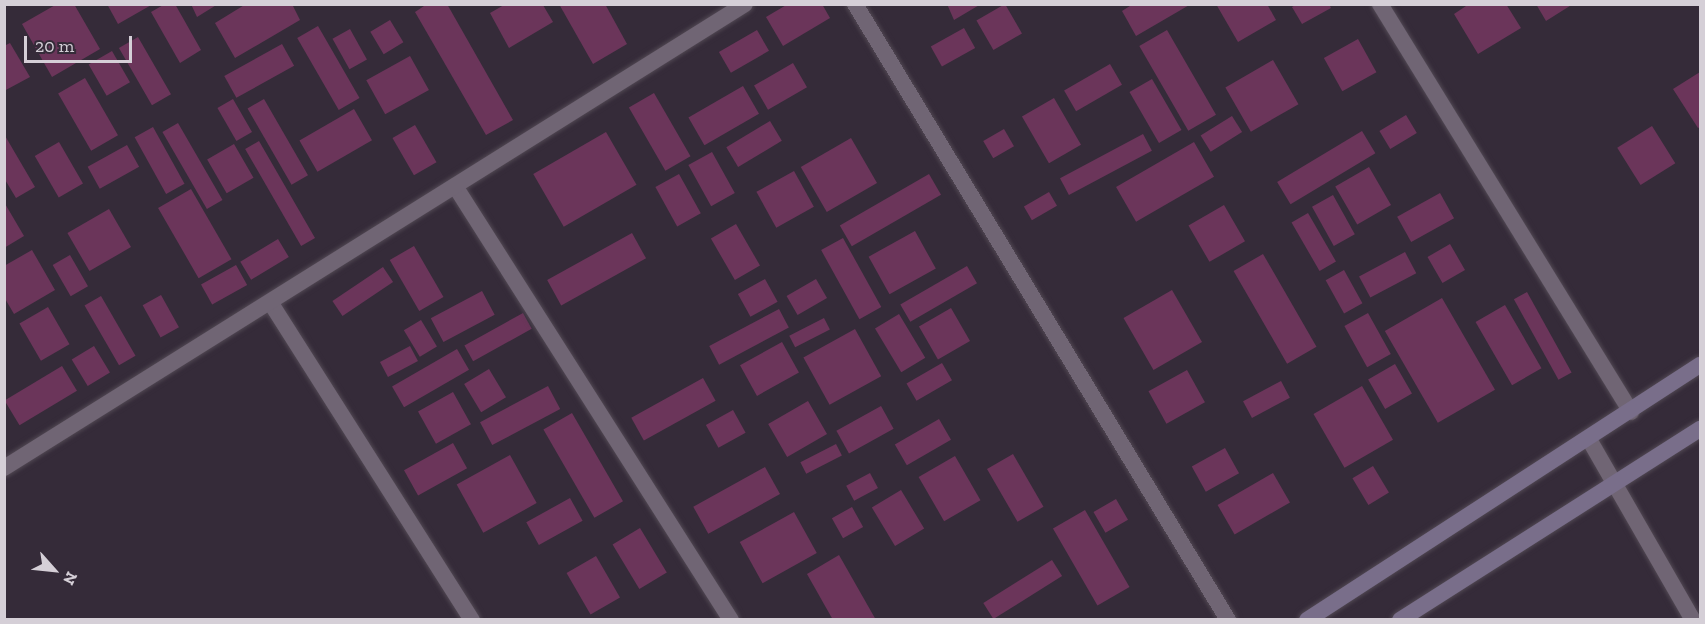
<!DOCTYPE html>
<style>
body{margin:0}
#map{position:relative;width:1705px;height:624px;overflow:hidden;background:#352b39;font-family:"Zilla Slab",serif}
div>[style]{position:absolute}
.building>*{inset:0;background:#6b355a;transform-origin:0 0}
.roads{filter:drop-shadow(0 0 2px #514853) drop-shadow(0 0 2px #514853)}
.minor>*{height:16px;margin:-8px;padding:0 8px;transform-origin:8px;border-radius:8px;background:#706574}
.tertiary>*{height:16px;margin:-8px;padding:0 8px;transform-origin:8px;border-radius:8px;background:#706574}
.secondary>*{height:16px;margin:-8px;padding:0 8px;transform-origin:8px;border-radius:8px;background:#796e8a}
span{translate:-50% -50%;white-space:nowrap;text-align:center;line-height:1.15;-webkit-text-stroke:6px #352b39;paint-order:stroke}
.frame{position:absolute;inset:0;border:6px solid #d5cfd7;pointer-events:none}
.north{position:absolute;left:24px;top:540px;width:60px;height:60px;-webkit-text-stroke:4px #352b39;paint-order:stroke;rotate:117deg;font-size:16px;font-weight:700;line-height:24px;text-align:center;color:#d5cfd7}
.north::after{content:'';display:block;margin:auto;width:21px;height:27px;background:#d5cfd7;clip-path:polygon(50% 0,100% 100%,50% 72%,0 100%)}
.scale{position:absolute;left:24px;top:36px;width:108px;height:27px;box-sizing:border-box;border:3px solid #d5cfd7;border-top:0;padding-left:8px;font-size:18px;line-height:21px;white-space:nowrap;color:#d5cfd7;-webkit-text-stroke:4px #352b39;paint-order:stroke}
</style>
<div id="map">
<div class="building">
<i style="clip-path:polygon(57px 4px,74px 4px,100px 49px,52px 77px,22px 24px)"></i>
<i style="clip-path:polygon(107px 4px,153px 4px,118px 24px)"></i>
<i style="clip-path:polygon(165px 4px,175px 4px,201px 50px,180px 63px,151px 12px)"></i>
<i style="clip-path:polygon(191px 4px,218px 4px,197px 17px)"></i>
<i style="clip-path:polygon(246px 4px,292px 4px,300px 20px,235px 58px,215px 23px)"></i>
<i style="clip-path:polygon(427px 4px,447px 4px,513px 120px,486px 135px,415px 12px)"></i>
<i style="clip-path:polygon(559px 4px,605px 4px,627px 44px,593px 64px)"></i>
<i style="clip-path:polygon(788px 4px,822px 4px,830px 18px,783px 46px,766px 17px)"></i>
<i style="clip-path:polygon(947px 4px,981px 4px,954px 20px)"></i>
<i style="left:1005px;top:4px;width:34px;height:33px;rotate:60deg"></i>
<i style="clip-path:polygon(1133px 4px,1191px 4px,1136px 36px,1122px 11px)"></i>
<i style="clip-path:polygon(1216px 4px,1267px 4px,1276px 20px,1238px 42px)"></i>
<i style="clip-path:polygon(1297px 4px,1329px 4px,1331px 8px,1302px 24px,1292px 7px)"></i>
<i style="clip-path:polygon(1469px 4px,1506px 4px,1521px 28px,1478px 54px,1454px 14px)"></i>
<i style="clip-path:polygon(1536px 4px,1573px 4px,1546px 21px)"></i>
<i style="clip-path:polygon(504px 5px,543px 5px,553px 22px,509px 48px,490px 13px)"></i>
<i style="left:390px;top:20px;width:26px;height:23px;rotate:59deg"></i>
<i style="left:318px;top:26px;width:83px;height:24px;rotate:60deg"></i>
<i style="left:964px;top:28px;width:23px;height:38px;rotate:61deg"></i>
<i style="left:350px;top:29px;width:35px;height:20px;rotate:61deg"></i>
<i style="left:757px;top:30px;width:24px;height:44px;rotate:60deg"></i>
<i style="left:1167px;top:30px;width:98px;height:32px;rotate:60deg"></i>
<i style="left:138px;top:37px;width:66px;height:22px;rotate:60deg"></i>
<i style="left:1358px;top:39px;width:38px;height:39px;rotate:61deg"></i>
<i style="clip-path:polygon(10px 43px,30px 77px,4px 91px,4px 46px)"></i>
<i style="left:282px;top:44px;width:25px;height:66px;rotate:61deg"></i>
<i style="left:112px;top:51px;width:36px;height:27px;rotate:60deg"></i>
<i style="left:410px;top:56px;width:39px;height:50px;rotate:61deg"></i>
<i style="left:1273px;top:60px;width:51px;height:55px;rotate:60deg"></i>
<i style="left:793px;top:63px;width:28px;height:45px;rotate:60deg"></i>
<i style="left:1110px;top:64px;width:24px;height:53px;rotate:60deg"></i>
<i style="clip-path:polygon(1700px 72px,1700px 127px,1698px 128px,1673px 89px)"></i>
<i style="left:85px;top:78px;width:66px;height:31px;rotate:60deg"></i>
<i style="left:1152px;top:79px;width:59px;height:26px;rotate:60deg"></i>
<i style="left:743px;top:86px;width:32px;height:63px;rotate:60deg"></i>
<i style="left:654px;top:93px;width:73px;height:29px;rotate:60deg"></i>
<i style="left:1054px;top:98px;width:54px;height:37px;rotate:60deg"></i>
<i style="left:233px;top:99px;width:38px;height:18px;rotate:60deg"></i>
<i style="left:264px;top:99px;width:88px;height:19px;rotate:60deg"></i>
<i style="left:354px;top:109px;width:36px;height:63px;rotate:60deg"></i>
<i style="left:1406px;top:115px;width:21px;height:31px;rotate:59deg"></i>
<i style="left:1232px;top:116px;width:19px;height:37px;rotate:58deg"></i>
<i style="left:770px;top:121px;width:23px;height:51px;rotate:59deg"></i>
<i style="left:178px;top:123px;width:89px;height:18px;rotate:60deg"></i>
<i style="left:415px;top:125px;width:43px;height:26px;rotate:60deg"></i>
<i style="left:1652px;top:126px;width:44px;height:41px;rotate:58deg"></i>
<i style="left:153px;top:127px;width:65px;height:21px;rotate:61deg"></i>
<i style="left:1004px;top:129px;width:20px;height:24px;rotate:60deg"></i>
<i style="left:1362px;top:131px;width:26px;height:99px;rotate:59deg"></i>
<i style="left:606px;top:132px;width:61px;height:84px;rotate:60deg"></i>
<i style="clip-path:polygon(4px 134px,35px 187px,16px 198px,4px 178px)"></i>
<i style="left:1143px;top:134px;width:19px;height:94px;rotate:62deg"></i>
<i style="left:851px;top:138px;width:52px;height:58px;rotate:60deg"></i>
<i style="left:259px;top:141px;width:112px;height:16px;rotate:60deg"></i>
<i style="left:59px;top:142px;width:48px;height:28px;rotate:60deg"></i>
<i style="left:1194px;top:142px;width:40px;height:90px;rotate:60deg"></i>
<i style="left:234px;top:144px;width:39px;height:31px;rotate:60deg"></i>
<i style="left:127px;top:145px;width:25px;height:45px;rotate:61deg"></i>
<i style="left:712px;top:152px;width:47px;height:27px;rotate:61deg"></i>
<i style="left:1369px;top:167px;width:44px;height:39px;rotate:60deg"></i>
<i style="left:794px;top:171px;width:41px;height:43px;rotate:61deg"></i>
<i style="left:679px;top:174px;width:45px;height:27px;rotate:61deg"></i>
<i style="left:929px;top:174px;width:24px;height:103px;rotate:60deg"></i>
<i style="left:191px;top:189px;width:81px;height:38px;rotate:60deg"></i>
<i style="left:1049px;top:192px;width:16px;height:29px;rotate:60deg"></i>
<i style="left:1440px;top:193px;width:29px;height:49px;rotate:61deg"></i>
<i style="left:1333px;top:195px;width:45px;height:24px;rotate:61deg"></i>
<i style="clip-path:polygon(4px 202px,24px 236px,4px 248px)"></i>
<i style="left:1224px;top:205px;width:42px;height:41px;rotate:60deg"></i>
<i style="left:109px;top:209px;width:44px;height:48px;rotate:60deg"></i>
<i style="left:1308px;top:213px;width:56px;height:19px;rotate:60deg"></i>
<i style="left:736px;top:224px;width:48px;height:29px;rotate:60deg"></i>
<i style="left:915px;top:231px;width:43px;height:53px;rotate:61deg"></i>
<i style="left:632px;top:233px;width:29px;height:97px;rotate:61deg"></i>
<i style="left:843px;top:238px;width:79px;height:25px;rotate:61deg"></i>
<i style="left:278px;top:239px;width:21px;height:44px;rotate:59deg"></i>
<i style="left:1450px;top:244px;width:30px;height:26px;rotate:60deg"></i>
<i style="left:414px;top:246px;width:59px;height:28px;rotate:60deg"></i>
<i style="clip-path:polygon(32px 250px,55px 290px,14px 314px,4px 297px,4px 266px)"></i>
<i style="left:1405px;top:252px;width:24px;height:52px;rotate:62deg"></i>
<i style="left:1263px;top:254px;width:107px;height:34px;rotate:60deg"></i>
<i style="left:70px;top:255px;width:36px;height:20px;rotate:60deg"></i>
<i style="left:236px;top:265px;width:23px;height:40px;rotate:61deg"></i>
<i style="left:967px;top:266px;width:20px;height:77px;rotate:60deg"></i>
<i style="left:383px;top:267px;width:18px;height:61px;rotate:56deg"></i>
<i style="left:1344px;top:270px;width:38px;height:21px;rotate:61deg"></i>
<i style="left:765px;top:279px;width:26px;height:31px;rotate:61deg"></i>
<i style="left:816px;top:279px;width:22px;height:34px;rotate:60deg"></i>
<i style="left:1172px;top:290px;width:60px;height:56px;rotate:60deg"></i>
<i style="left:482px;top:291px;width:27px;height:58px;rotate:62deg"></i>
<i style="left:1527px;top:292px;width:92px;height:15px;rotate:61deg"></i>
<i style="left:161px;top:295px;width:37px;height:21px;rotate:61deg"></i>
<i style="left:101px;top:296px;width:69px;height:19px;rotate:60deg"></i>
<i style="left:1442px;top:298px;width:106px;height:66px;rotate:60deg"></i>
<i style="left:1505px;top:305px;width:73px;height:34px;rotate:60deg"></i>
<i style="left:48px;top:307px;width:43px;height:33px;rotate:60deg"></i>
<i style="left:951px;top:308px;width:38px;height:37px;rotate:60deg"></i>
<i style="left:779px;top:309px;width:21px;height:79px;rotate:62deg"></i>
<i style="left:523px;top:313px;width:18px;height:67px;rotate:61deg"></i>
<i style="left:1368px;top:313px;width:47px;height:27px;rotate:61deg"></i>
<i style="left:899px;top:314px;width:51px;height:28px;rotate:59deg"></i>
<i style="left:824px;top:318px;width:13px;height:39px;rotate:63deg"></i>
<i style="left:421px;top:320px;width:31px;height:20px;rotate:59deg"></i>
<i style="left:855px;top:329px;width:54px;height:59px;rotate:61deg"></i>
<i style="left:782px;top:342px;width:35px;height:48px;rotate:61deg"></i>
<i style="left:94px;top:346px;width:31px;height:26px;rotate:59deg"></i>
<i style="left:410px;top:346px;width:17px;height:34px;rotate:62deg"></i>
<i style="left:457px;top:349px;width:24px;height:75px;rotate:60deg"></i>
<i style="left:942px;top:363px;width:20px;height:41px;rotate:60deg"></i>
<i style="left:1395px;top:364px;width:34px;height:31px;rotate:60deg"></i>
<i style="left:62px;top:366px;width:29px;height:67px;rotate:59deg"></i>
<i style="left:489px;top:369px;width:33px;height:29px;rotate:59deg"></i>
<i style="left:1187px;top:370px;width:37px;height:44px;rotate:61deg"></i>
<i style="left:703px;top:378px;width:26px;height:82px;rotate:61deg"></i>
<i style="left:1281px;top:381px;width:19px;height:43px;rotate:62deg"></i>
<i style="left:548px;top:386px;width:26px;height:77px;rotate:62deg"></i>
<i style="left:1362px;top:386px;width:62px;height:56px;rotate:60deg"></i>
<i style="left:453px;top:392px;width:37px;height:40px;rotate:61deg"></i>
<i style="left:808px;top:401px;width:38px;height:46px;rotate:60deg"></i>
<i style="left:881px;top:406px;width:26px;height:51px;rotate:61deg"></i>
<i style="left:733px;top:410px;width:26px;height:31px;rotate:61deg"></i>
<i style="left:572px;top:413px;width:102px;height:33px;rotate:60deg"></i>
<i style="left:939px;top:419px;width:24px;height:51px;rotate:60deg"></i>
<i style="left:453px;top:443px;width:29px;height:56px;rotate:61deg"></i>
<i style="left:836px;top:444px;width:13px;height:40px;rotate:63deg"></i>
<i style="left:1225px;top:448px;width:29px;height:38px;rotate:61deg"></i>
<i style="left:1013px;top:454px;width:61px;height:30px;rotate:60deg"></i>
<i style="left:510px;top:455px;width:55px;height:61px;rotate:61deg"></i>
<i style="left:955px;top:456px;width:51px;height:42px;rotate:60deg"></i>
<i style="left:1373px;top:466px;width:31px;height:24px;rotate:59deg"></i>
<i style="left:765px;top:467px;width:31px;height:82px;rotate:61deg"></i>
<i style="left:870px;top:473px;width:17px;height:27px;rotate:62deg"></i>
<i style="left:1273px;top:473px;width:34px;height:64px;rotate:60deg"></i>
<i style="left:901px;top:490px;width:45px;height:34px;rotate:59deg"></i>
<i style="left:570px;top:498px;width:26px;height:50px;rotate:61deg"></i>
<i style="left:1116px;top:499px;width:24px;height:26px;rotate:60deg"></i>
<i style="left:852px;top:507px;width:23px;height:23px;rotate:61deg"></i>
<i style="left:1085px;top:510px;width:89px;height:37px;rotate:60deg"></i>
<i style="left:794px;top:512px;width:47px;height:62px;rotate:61deg"></i>
<i style="left:640px;top:528px;width:52px;height:32px;rotate:59deg"></i>
<i style="clip-path:polygon(839px 555px,876px 620px,833px 620px,807px 574px)"></i>
<i style="left:596px;top:556px;width:48px;height:34px;rotate:60deg"></i>
<i style="left:1052px;top:560px;width:19px;height:81px;rotate:58deg"></i>
</div>
<div class="roads">
<div class="minor">
<i style="left:855px;top:4px;width:720px;rotate:58.8deg"></i>
<i style="left:1380px;top:4px;width:479px;rotate:58.4deg"></i>
<i style="left:455px;top:186px;width:514px;rotate:57.55deg"></i>
<i style="left:272px;top:305px;width:373px;rotate:57.6deg"></i>
<i style="left:4px;top:468px;width:874px;rotate:-32.05deg"></i>
</div>
<div class="tertiary">
<i style="left:1590px;top:441px;width:207px;rotate:60.1deg"></i>
</div>
<div class="secondary">
<i style="left:1307px;top:620px;width:468px;rotate:-33deg"></i>
<i style="left:1400px;top:620px;width:356px;rotate:-32.5deg"></i>
</div>
</div>
<div class="frame"></div>
<div class="north">N</div>
<div class="scale">20 m</div>
</div>
